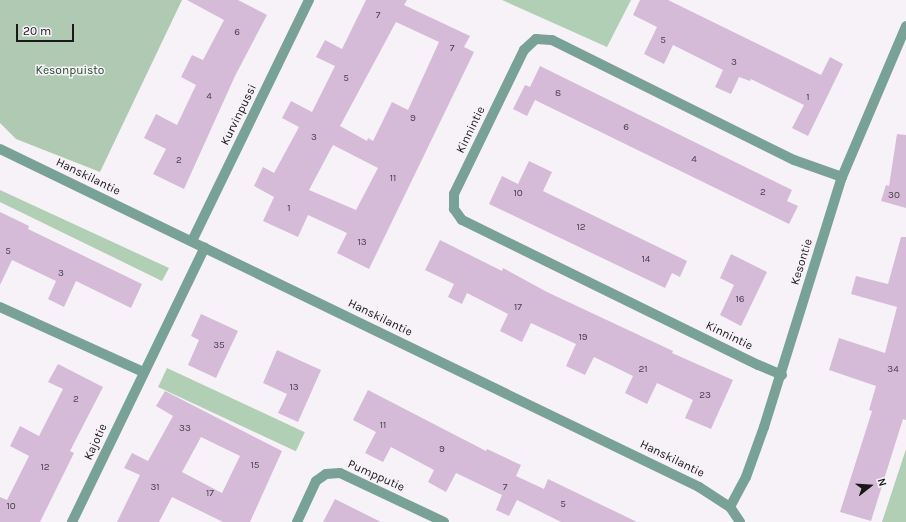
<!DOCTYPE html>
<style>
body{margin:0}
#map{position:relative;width:906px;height:522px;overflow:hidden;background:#f7f2f7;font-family:Karla,sans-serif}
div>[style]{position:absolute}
.green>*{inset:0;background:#afc9b2}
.forest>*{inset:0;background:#b1cfb4;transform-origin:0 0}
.building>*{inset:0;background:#d5bbd8}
.minor>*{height:10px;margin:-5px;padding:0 5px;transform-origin:5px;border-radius:5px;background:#78a295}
.tertiary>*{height:10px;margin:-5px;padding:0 5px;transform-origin:5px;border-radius:5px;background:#78a295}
span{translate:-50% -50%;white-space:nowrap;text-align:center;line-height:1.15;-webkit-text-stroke:3px #f7f2f7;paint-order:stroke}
.number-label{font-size:10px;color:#49414a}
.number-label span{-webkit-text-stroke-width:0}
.park-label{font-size:12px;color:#1e4c28}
.street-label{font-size:12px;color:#1a181a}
.north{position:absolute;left:850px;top:466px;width:40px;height:40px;-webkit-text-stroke:3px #f7f2f7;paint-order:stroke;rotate:73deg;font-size:11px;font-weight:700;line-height:16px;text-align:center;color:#1a181a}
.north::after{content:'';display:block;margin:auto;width:14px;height:18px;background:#1a181a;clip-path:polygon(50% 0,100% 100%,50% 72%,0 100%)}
.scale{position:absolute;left:16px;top:24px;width:58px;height:18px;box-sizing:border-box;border:2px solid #1a181a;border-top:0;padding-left:5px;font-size:12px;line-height:14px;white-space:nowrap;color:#1a181a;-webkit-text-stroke:3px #f7f2f7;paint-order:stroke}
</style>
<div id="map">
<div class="green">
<i style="clip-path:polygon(0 0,182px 0,100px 172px,16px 139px,0 123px)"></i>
</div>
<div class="forest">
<i style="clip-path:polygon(502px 0,631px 0,607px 47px)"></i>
<i style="clip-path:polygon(0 190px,169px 268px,162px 281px,0 202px)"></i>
<i style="left:167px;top:368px;width:152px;height:21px;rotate:25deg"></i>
<i style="clip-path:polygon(906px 449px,906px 522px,881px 522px,882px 522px)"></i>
</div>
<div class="building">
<i style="clip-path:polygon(187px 0,238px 0,267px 15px,235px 76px,184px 189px,153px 174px,166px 149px,144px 138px,156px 114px,177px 125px,196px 85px,181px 77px,192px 55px,203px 60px,224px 20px)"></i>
<i style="clip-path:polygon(evenodd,366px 0,407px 0,404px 5px,470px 36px,464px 47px,474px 52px,369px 269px,337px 253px,347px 233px,308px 215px,298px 237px,263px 221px,274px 197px,254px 186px,263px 167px,274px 173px,299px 127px,282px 118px,291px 101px,312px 112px,335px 66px,316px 57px,325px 40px,342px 49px,366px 0,396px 22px,439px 42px,408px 110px,392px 102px,373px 141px,368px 138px,367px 141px,340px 126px,396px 22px,366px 0,333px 145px,378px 168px,356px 210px,309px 190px,333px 145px)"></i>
<i style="clip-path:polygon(640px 0,668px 0,821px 75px,830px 57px,843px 64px,808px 136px,792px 128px,804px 105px,751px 79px,750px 81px,739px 77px,731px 94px,715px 87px,723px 70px,673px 45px,664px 64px,644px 54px,657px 27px,633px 15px)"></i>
<i style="clip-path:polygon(540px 66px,792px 190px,787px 201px,798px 206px,789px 224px,535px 100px,527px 116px,513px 109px,525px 85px,530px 87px)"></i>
<i style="clip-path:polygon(897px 134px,906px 135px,906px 208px,881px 201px,886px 185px,889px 186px)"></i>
<i style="clip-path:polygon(529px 161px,552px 172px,543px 191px,687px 261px,680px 277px,672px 273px,665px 288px,489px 204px,502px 176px,518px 184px)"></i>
<i style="clip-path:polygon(0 212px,29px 226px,28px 229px,142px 284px,131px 308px,76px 281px,64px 307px,48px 299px,56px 281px,12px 260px,0 285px)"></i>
<i style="clip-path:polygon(901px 237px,906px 237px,906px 420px,903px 419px,871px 521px,840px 512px,872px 411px,869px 410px,876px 386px,829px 370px,839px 338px,885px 353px,897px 307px,851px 294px,856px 276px,888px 284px)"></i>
<i style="clip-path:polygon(440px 240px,502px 271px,503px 268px,547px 292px,673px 351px,672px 353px,733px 380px,711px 429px,685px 418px,693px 400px,657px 383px,647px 404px,625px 393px,633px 376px,594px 357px,585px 375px,566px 366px,576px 344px,531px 323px,522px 342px,500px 331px,508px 314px,467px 293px,462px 304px,448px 297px,454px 284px,425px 270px)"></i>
<i style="clip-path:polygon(731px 254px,767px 272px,741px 326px,720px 315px,734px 285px,720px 278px)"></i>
<i style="clip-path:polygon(201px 314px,238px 331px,216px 378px,188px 365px,199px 340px,191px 336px)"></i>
<i style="clip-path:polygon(277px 350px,321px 370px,298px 422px,278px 413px,287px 394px,263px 383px)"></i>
<i style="clip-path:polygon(58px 364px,103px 387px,70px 451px,74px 453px,40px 522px,0 522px,0 497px,7px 500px,29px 456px,10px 446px,20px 426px,39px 436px,63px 389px,48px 382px)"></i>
<i style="clip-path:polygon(368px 390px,486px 451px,487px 449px,521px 465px,516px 476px,544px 489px,548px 479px,637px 522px,561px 522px,517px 500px,509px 516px,496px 510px,502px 495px,456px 473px,446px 492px,428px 482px,434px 470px,391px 447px,383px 462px,365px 453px,376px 432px,353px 420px)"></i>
<i style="clip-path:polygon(evenodd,165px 391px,282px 451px,250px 522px,223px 522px,172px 497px,159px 522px,117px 522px,140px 475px,124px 468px,132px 453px,148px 461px,173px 416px,156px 406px,165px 391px,201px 437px,240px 456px,222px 493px,182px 472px,201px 437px)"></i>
<i style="clip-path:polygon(335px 499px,381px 522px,323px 522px)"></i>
</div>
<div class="minor">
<i style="left:192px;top:241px;width:268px;rotate:-64.1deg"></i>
<i style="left:0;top:307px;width:157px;rotate:24.4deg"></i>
<i style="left:782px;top:375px;width:26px;rotate:-157deg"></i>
<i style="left:758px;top:365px;width:330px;rotate:-153.9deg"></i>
<i style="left:462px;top:220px;width:14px;rotate:-126deg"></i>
<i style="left:454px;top:209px;width:15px;rotate:-90deg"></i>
<i style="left:454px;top:194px;width:160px;rotate:-64.1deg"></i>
<i style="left:524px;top:50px;width:16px;rotate:-43deg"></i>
<i style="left:536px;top:39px;width:16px;rotate:4deg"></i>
<i style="left:552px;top:40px;width:270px;rotate:26.4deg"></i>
<i style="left:794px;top:160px;width:51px;rotate:19.5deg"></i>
<i style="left:730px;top:507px;width:34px;rotate:-62deg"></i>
<i style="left:746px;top:477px;width:53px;rotate:-70.2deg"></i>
<i style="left:764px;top:427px;width:262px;rotate:-72.7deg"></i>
<i style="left:842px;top:177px;width:164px;rotate:-67deg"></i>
<i style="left:72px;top:522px;width:305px;rotate:-64.2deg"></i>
<i style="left:297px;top:522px;width:45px;rotate:-65.1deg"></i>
<i style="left:316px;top:481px;width:12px;rotate:-35deg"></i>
<i style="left:326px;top:474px;width:14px;rotate:-4deg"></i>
<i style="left:340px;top:473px;width:115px;rotate:25.2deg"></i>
</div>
<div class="tertiary">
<i style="left:0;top:149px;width:776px;rotate:25.81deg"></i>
<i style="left:699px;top:487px;width:37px;rotate:33deg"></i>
<i style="left:730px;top:507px;width:18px;rotate:56deg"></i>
</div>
<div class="number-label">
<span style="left:378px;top:16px">7</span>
<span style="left:237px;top:33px">6</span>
<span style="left:663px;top:41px">5</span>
<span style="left:452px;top:49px">7</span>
<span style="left:734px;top:63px">3</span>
<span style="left:346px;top:79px">5</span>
<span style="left:558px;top:94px">8</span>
<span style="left:209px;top:97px">4</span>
<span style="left:808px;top:98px">1</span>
<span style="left:413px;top:119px">9</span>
<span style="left:626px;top:128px">6</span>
<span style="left:314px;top:138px">3</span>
<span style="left:694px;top:160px">4</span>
<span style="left:179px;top:161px">2</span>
<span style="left:393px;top:179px">11</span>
<span style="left:763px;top:193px">2</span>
<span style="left:518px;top:194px">10</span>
<span style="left:894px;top:196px">30</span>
<span style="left:289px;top:209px">1</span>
<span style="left:581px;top:228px">12</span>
<span style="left:362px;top:243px">13</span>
<span style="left:8px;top:252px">5</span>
<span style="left:646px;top:260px">14</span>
<span style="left:61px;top:274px">3</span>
<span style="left:740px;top:300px">16</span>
<span style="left:518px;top:308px">17</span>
<span style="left:583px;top:338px">19</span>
<span style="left:219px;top:346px">35</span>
<span style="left:643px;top:370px">21</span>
<span style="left:893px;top:370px">34</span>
<span style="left:294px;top:388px">13</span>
<span style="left:705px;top:396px">23</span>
<span style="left:76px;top:400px">2</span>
<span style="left:383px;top:426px">11</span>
<span style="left:185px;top:429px">33</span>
<span style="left:442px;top:450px">9</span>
<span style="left:255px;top:466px">15</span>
<span style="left:45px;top:468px">12</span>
<span style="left:155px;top:488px">31</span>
<span style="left:505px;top:488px">7</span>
<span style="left:210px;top:494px">17</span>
<span style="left:563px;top:505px">5</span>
<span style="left:11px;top:507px">10</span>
</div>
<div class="park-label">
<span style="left:70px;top:71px">Kesonpuisto</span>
</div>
<div class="street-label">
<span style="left:239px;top:115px;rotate:-64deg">Kurvinpussi</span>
<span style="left:471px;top:130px;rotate:-64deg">Kinnintie</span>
<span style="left:88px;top:177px;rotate:26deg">Hanskilantie</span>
<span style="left:802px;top:262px;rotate:-73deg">Kesontie</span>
<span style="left:380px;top:318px;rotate:26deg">Hanskilantie</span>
<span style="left:729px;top:336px;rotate:26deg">Kinnintie</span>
<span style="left:96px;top:442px;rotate:-65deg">Kajotie</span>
<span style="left:672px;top:459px;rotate:26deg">Hanskilantie</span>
<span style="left:376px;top:476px;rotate:24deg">Pumpputie</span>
</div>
<div class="north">N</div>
<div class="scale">20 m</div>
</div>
